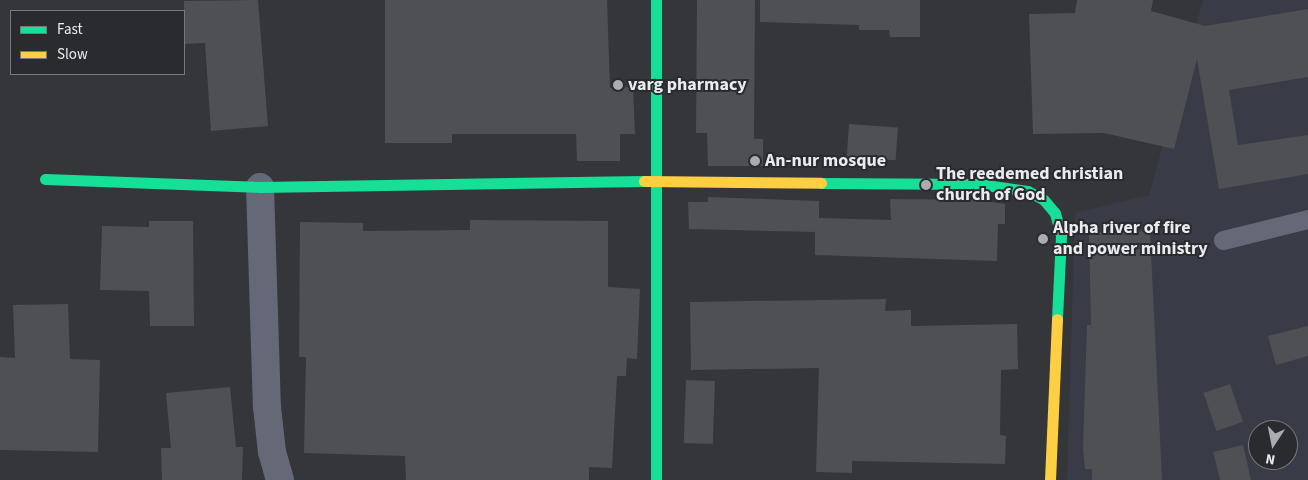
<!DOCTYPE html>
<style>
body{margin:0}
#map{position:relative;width:1308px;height:480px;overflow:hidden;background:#343639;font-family:"Source Sans 3",sans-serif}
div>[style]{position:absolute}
.built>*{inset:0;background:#393c46}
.building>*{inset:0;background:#4f5053;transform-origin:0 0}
.lane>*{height:19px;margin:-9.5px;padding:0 9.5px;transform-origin:9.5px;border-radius:9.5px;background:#656977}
.street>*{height:28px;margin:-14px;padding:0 14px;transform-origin:14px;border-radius:14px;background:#656977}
.fast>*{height:11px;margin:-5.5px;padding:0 5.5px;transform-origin:5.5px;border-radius:5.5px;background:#16e098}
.slow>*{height:11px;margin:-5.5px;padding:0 5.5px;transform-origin:5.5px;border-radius:5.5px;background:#ffcf43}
.dots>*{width:14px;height:14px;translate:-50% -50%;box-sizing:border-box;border:2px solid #292b2f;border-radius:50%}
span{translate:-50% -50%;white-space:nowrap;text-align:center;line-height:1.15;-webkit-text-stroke:4px #292b2f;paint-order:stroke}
.poi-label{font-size:18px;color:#eaebee;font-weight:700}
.left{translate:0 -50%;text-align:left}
.legend{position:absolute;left:10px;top:10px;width:175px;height:65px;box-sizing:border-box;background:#292b2f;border:1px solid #76787b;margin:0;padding:6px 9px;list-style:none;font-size:15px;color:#eaebee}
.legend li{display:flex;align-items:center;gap:10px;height:25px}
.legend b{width:25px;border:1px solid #76787b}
.north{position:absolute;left:1248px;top:420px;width:50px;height:50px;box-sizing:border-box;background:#292b2f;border:1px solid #76787b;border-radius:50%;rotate:191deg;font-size:14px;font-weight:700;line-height:20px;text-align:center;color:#eaebee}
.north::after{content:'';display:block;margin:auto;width:18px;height:22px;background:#aaacaf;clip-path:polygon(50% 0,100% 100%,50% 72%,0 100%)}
</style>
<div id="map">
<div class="built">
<i style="clip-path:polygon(evenodd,1203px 0,1308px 0,1308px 480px,1067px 480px,1075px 213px,1149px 195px,1203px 0,1258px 430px,1288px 430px,1288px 460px,1258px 460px,1258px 430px)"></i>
</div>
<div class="building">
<i style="clip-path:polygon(258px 0,268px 126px,211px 131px,205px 43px,184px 44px,184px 1px)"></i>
<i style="clip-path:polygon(385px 0,607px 0,610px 88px,633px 87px,635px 134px,620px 134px,620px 161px,577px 161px,576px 134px,452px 134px,452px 143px,385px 143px)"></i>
<i style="clip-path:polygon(697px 0,755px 0,754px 139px,763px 139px,763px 166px,708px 166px,707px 133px,696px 133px)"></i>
<i style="clip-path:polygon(760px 0,920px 0,920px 37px,890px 37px,889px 30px,859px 30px,859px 25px,760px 22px)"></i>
<i style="clip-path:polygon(1077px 0,1153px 0,1151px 11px,1205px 26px,1308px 9px,1308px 77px,1229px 90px,1238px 145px,1308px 135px,1308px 174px,1219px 189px,1197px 59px,1174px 149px,1104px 133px,1033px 134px,1029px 14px,1075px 13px)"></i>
<i style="left:849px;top:124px;width:49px;height:33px;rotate:4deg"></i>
<i style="clip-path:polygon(708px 197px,819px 201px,819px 218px,891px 220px,890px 199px,977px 200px,1005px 204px,1005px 224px,998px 224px,997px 261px,815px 255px,815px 232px,689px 229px,688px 202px,708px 202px)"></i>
<i style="clip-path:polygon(470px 220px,608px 221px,608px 287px,640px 289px,637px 359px,627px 358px,626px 376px,617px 376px,612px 468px,589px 467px,589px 480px,406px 480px,405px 456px,304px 453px,306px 357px,299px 357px,300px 222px,363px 223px,363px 231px,470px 230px)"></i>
<i style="clip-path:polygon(149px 221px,193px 221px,194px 326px,150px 326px,149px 291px,100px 290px,102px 226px,149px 227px)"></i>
<i style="clip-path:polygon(1150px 231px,1162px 480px,1092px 480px,1092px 469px,1085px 469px,1083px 448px,1087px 325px,1091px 325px,1089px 232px)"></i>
<i style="clip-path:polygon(886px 299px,885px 311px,911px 310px,911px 326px,1017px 324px,1018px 369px,1001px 370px,1000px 435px,1006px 436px,1005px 464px,852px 461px,852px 473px,816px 472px,819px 368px,691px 370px,690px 302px)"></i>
<i style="clip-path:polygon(68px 304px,70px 359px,100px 360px,98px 452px,0 450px,0 357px,15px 358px,13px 305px)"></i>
<i style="clip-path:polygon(1308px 326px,1308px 356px,1276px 365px,1268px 336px)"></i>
<i style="left:686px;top:380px;width:29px;height:63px;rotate:2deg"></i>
<i style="left:1230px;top:384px;width:40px;height:28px;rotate:71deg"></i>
<i style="clip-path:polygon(230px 387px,236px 447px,243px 447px,242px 480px,162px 480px,161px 448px,171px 448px,166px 393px)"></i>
<i style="clip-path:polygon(1243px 445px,1251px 480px,1220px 480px,1213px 452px)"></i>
</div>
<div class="lane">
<i style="left:1223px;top:240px;width:88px;rotate:-13.9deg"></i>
</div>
<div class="street">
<i style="left:260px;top:187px;width:220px;rotate:88.2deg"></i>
<i style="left:267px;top:407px;width:45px;rotate:83.7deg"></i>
<i style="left:272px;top:452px;width:29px;rotate:74deg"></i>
</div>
<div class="fast">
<i style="left:656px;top:0;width:480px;rotate:90deg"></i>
<i style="left:45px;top:179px;width:215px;rotate:2.1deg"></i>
<i style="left:260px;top:187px;width:384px;rotate:-0.9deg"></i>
<i style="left:821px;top:183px;width:157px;rotate:0.4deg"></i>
<i style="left:978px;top:184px;width:50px;rotate:8deg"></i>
<i style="left:1028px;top:191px;width:18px;rotate:29deg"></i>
<i style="left:1044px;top:200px;width:17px;rotate:50deg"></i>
<i style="left:1055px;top:213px;width:24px;rotate:75deg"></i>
<i style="left:1061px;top:236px;width:83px;rotate:92.8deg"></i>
</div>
<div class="slow">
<i style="left:644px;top:181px;width:177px;rotate:0.6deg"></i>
<i style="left:1050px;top:480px;width:161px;rotate:-87.5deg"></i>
</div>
<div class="dots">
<i style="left:618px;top:85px;background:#aaacaf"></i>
<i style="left:755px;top:161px;background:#aaacaf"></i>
<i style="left:926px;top:185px;background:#aaacaf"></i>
<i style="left:1043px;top:239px;background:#aaacaf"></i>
</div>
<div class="poi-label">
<span class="left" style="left:628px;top:85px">varg pharmacy</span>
<span class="left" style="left:765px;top:161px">An-nur mosque</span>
<span class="left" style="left:936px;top:185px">The reedemed christian<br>church of God</span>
<span class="left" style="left:1053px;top:239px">Alpha river of fire<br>and power ministry</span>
</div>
<ul class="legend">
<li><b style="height:6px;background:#16e098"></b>Fast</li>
<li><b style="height:6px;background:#ffcf43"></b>Slow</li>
</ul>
<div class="north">N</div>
</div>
